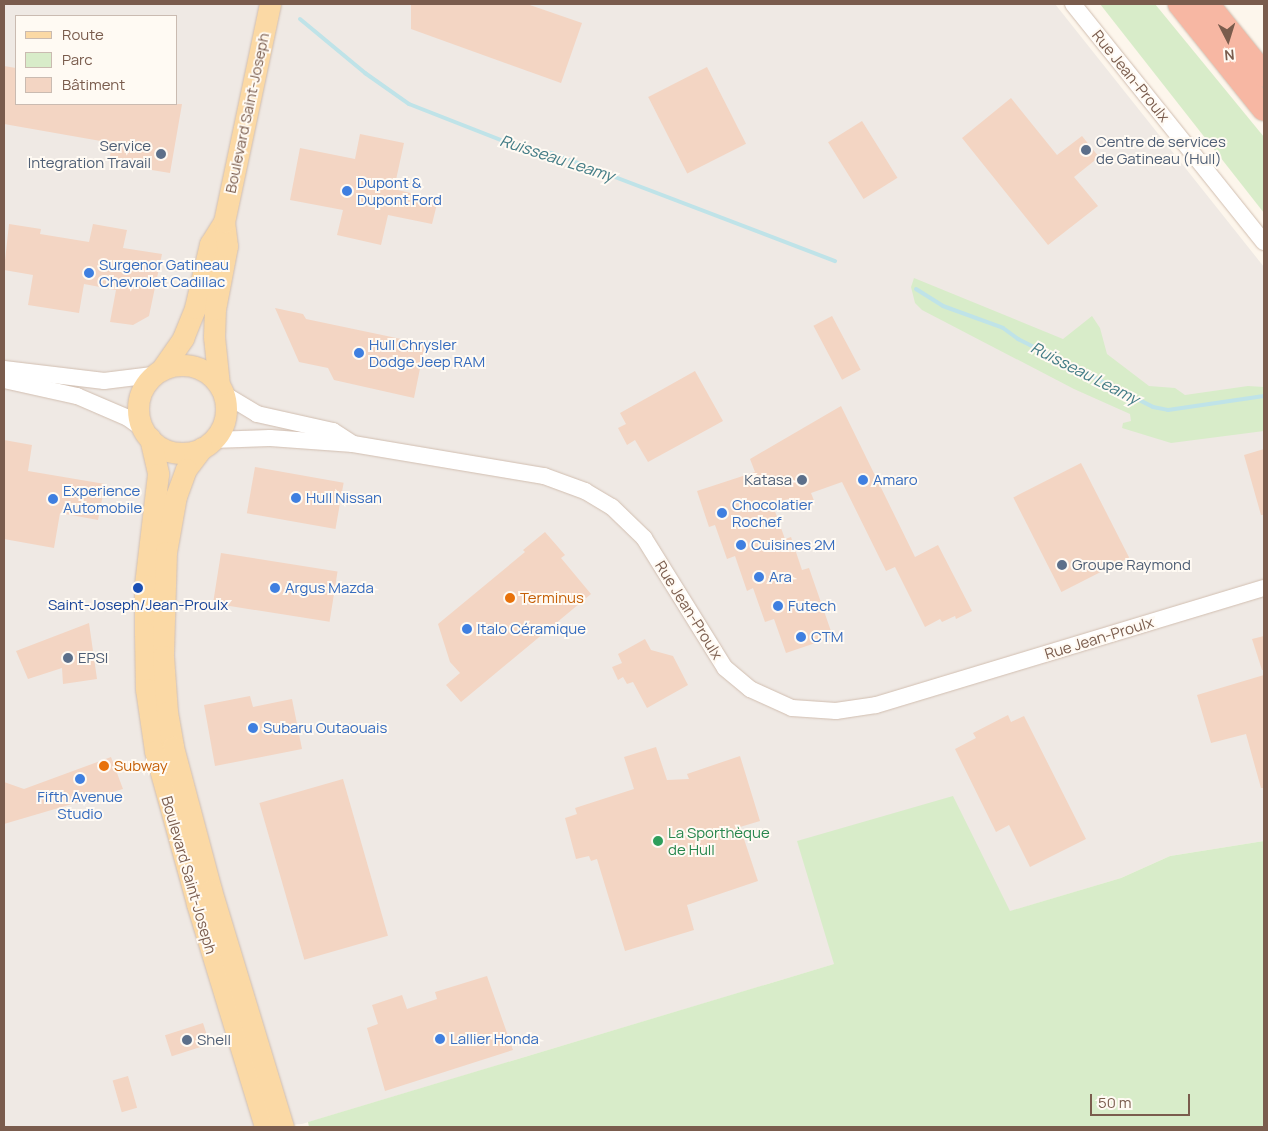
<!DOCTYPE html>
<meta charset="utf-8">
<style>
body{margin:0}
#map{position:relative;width:1268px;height:1131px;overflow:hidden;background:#fdf6ec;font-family:Manrope,sans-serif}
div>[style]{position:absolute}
.industrial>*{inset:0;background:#efe9e4}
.green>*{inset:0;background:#d8ecc9}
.stream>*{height:4px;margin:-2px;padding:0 2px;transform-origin:2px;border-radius:2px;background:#bfe3e8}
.building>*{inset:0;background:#f3d5c3;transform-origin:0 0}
.roads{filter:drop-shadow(0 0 1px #d1beb0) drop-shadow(0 0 1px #d1beb0)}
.minor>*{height:16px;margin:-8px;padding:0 8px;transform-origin:8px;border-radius:8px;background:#fff}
.major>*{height:21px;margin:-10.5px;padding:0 10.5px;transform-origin:10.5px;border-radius:10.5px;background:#fbd9a5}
.major>.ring{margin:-10.5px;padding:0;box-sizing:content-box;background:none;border:21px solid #fbd9a5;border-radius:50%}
.highway>*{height:24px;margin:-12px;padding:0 12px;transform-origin:12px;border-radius:12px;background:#f7b7a3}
.dots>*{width:14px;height:14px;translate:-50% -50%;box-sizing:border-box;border:2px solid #fffaf3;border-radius:50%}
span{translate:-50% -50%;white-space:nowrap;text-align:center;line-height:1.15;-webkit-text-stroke:4px #fffaf3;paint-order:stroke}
.street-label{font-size:15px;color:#7a5c4d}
.service-label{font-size:15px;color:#4e5e75}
.left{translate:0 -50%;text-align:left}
.right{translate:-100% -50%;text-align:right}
.shop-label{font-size:15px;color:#366cbe}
.food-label{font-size:15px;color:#c56008}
.transit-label{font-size:15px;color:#164399}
.leisure-label{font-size:15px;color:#27864d}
.water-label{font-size:16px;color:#437c86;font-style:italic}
.frame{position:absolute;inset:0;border:5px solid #7a5c4d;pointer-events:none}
.legend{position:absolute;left:15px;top:15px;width:162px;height:90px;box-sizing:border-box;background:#fffaf3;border:1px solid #cabbb1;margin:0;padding:6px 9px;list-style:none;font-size:15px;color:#7a5c4d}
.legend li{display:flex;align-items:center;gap:10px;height:25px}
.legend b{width:25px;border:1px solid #cabbb1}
.north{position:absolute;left:1203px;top:15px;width:50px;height:50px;-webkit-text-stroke:4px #fffaf3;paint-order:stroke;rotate:175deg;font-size:14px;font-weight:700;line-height:20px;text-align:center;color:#7a5c4d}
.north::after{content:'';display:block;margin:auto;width:18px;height:22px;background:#7a5c4d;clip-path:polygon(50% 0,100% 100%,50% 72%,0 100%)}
.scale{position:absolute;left:1090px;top:1094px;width:100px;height:22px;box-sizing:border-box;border:2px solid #7a5c4d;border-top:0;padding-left:6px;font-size:15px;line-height:18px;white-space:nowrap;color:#7a5c4d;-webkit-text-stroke:4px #fffaf3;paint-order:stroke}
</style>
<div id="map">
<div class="industrial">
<i style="clip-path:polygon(evenodd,4px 4px,1055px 4px,1264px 267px,1264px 841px,1170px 856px,1121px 878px,302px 1124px,264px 1127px,4px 1127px,4px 4px,16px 16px,176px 16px,176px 104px,16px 104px,16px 16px)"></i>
</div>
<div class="green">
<i style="clip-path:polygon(1100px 4px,1155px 4px,1264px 137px,1264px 213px)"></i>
<i style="clip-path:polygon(914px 278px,1063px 339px,1092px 316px,1100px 328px,1107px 354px,1149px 386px,1175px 388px,1185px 395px,1248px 386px,1264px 387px,1264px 431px,1171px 443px,1122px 428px,1123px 423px,1131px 421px,1130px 414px,1074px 389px,922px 310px,915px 303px,911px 287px)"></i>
<i style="clip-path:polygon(953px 796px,1010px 911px,1121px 878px,1170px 856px,1264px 841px,1264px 1127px,309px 1127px,308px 1122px,834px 964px,797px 841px)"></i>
</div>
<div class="stream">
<i style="left:300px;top:19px;width:85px;rotate:39.7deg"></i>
<i style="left:365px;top:73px;width:54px;rotate:35.2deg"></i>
<i style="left:409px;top:104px;width:129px;rotate:21.4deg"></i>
<i style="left:529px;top:151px;width:23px;rotate:5deg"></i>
<i style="left:552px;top:153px;width:303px;rotate:20.9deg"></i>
<i style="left:916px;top:289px;width:32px;rotate:32deg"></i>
<i style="left:943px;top:306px;width:64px;rotate:20.1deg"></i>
<i style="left:1003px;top:328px;width:19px;rotate:36deg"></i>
<i style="left:1018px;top:339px;width:151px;rotate:26.7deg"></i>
<i style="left:1153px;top:407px;width:15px;rotate:11deg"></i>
<i style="left:1168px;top:410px;width:97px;rotate:-8.3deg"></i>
</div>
<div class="building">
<i style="clip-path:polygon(411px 4px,527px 4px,582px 23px,561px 83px,411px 29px)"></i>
<i style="clip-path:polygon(4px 66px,16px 68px,16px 104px,182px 104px,170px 173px,109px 163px,112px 143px,4px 124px)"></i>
<i style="left:707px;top:67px;width:86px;height:66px;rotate:63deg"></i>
<i style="clip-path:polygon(1011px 98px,1057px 155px,1082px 136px,1099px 157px,1074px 177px,1098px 206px,1048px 245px,962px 138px)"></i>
<i style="left:862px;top:121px;width:67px;height:40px;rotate:58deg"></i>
<i style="clip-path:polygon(360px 134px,404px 143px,394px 189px,438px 200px,432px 224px,388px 215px,381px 245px,337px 235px,343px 210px,290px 200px,300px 148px,355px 159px)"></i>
<i style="clip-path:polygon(9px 224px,41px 229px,40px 234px,89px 242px,93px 224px,127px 230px,123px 248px,162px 254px,149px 316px,133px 325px,110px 322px,116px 290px,84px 284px,79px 313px,28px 305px,33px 275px,4px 270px)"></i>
<i style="clip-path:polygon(275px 308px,303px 314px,306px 319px,425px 344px,414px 398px,334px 380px,328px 368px,299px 362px)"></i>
<i style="left:832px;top:316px;width:61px;height:21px;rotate:62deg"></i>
<i style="clip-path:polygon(695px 371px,723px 421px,648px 462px,635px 440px,627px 445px,618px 428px,626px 424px,620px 413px)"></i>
<i style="clip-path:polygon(841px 406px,915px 557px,938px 545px,972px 611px,956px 619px,955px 616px,942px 622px,940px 619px,925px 627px,895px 567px,886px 571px,842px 482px,811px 493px,815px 503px,798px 509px,793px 498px,772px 503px,785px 539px,791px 537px,802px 570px,809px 568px,833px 637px,786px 653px,774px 619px,765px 622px,753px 588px,747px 591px,735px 556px,727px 559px,715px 525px,709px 527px,697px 491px,755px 472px,750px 459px)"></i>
<i style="clip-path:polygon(4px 440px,32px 445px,28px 471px,105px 484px,98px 520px,60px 513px,54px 548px,4px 539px)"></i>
<i style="clip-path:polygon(1264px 449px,1264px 515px,1261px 515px,1244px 455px)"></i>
<i style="left:1081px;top:463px;width:106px;height:76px;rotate:63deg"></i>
<i style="left:255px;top:467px;width:90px;height:47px;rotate:10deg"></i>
<i style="clip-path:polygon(545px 532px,565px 555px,561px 558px,591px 594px,461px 702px,446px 685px,460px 673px,450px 662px,438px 624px,525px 552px,523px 550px)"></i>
<i style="left:221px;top:553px;width:118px;height:51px;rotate:9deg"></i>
<i style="clip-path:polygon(89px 623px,97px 679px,63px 684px,62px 668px,28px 679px,16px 651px)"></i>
<i style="clip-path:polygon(1264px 636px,1264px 670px,1262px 670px,1252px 639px)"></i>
<i style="clip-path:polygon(645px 639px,651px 650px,673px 656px,688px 685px,647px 708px,633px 682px,627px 684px,623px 677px,618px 680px,612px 667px,622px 663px,618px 654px)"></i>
<i style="clip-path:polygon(1264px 675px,1264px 788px,1261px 788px,1246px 734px,1211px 743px,1197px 695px)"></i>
<i style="clip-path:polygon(250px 696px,253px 707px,292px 699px,302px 749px,215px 766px,204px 705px)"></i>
<i style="clip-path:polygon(1008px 715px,1011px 722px,1024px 716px,1086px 839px,1030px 867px,1009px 825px,996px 832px,955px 749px,976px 738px,973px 733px)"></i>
<i style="clip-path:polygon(656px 747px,667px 780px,689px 779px,687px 774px,740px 756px,760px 821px,740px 827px,758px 881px,687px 905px,694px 930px,625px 951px,597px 859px,591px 861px,589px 856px,576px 859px,565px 818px,577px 814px,575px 808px,634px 789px,624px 757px)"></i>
<i style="clip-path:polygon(111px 757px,123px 789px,4px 824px,4px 782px,24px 789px)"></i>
<i style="left:343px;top:779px;width:163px;height:87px;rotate:74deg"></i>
<i style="clip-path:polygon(487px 976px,513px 1050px,385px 1091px,367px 1028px,378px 1024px,372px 1005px,402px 995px,407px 1009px,437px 999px,435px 992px)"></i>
<i style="left:203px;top:1023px;width:22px;height:40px;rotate:72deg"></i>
<i style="left:128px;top:1076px;width:33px;height:16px;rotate:74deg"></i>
</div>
<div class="roads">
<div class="minor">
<i style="left:1073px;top:4px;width:305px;rotate:51.3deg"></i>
<i style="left:4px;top:369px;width:101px;rotate:6.8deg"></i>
<i style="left:104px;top:381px;width:49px;rotate:-7deg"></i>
<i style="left:4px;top:380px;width:75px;rotate:12.4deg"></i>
<i style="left:77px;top:396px;width:56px;rotate:23.3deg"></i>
<i style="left:128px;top:418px;width:17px;rotate:36deg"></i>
<i style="left:224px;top:394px;width:39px;rotate:31deg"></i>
<i style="left:257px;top:414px;width:78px;rotate:12.6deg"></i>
<i style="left:333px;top:431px;width:24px;rotate:33deg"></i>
<i style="left:213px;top:440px;width:57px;rotate:-2deg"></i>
<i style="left:270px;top:438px;width:83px;rotate:4.1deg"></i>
<i style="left:353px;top:444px;width:194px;rotate:9.5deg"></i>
<i style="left:544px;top:476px;width:44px;rotate:20.1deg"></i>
<i style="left:585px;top:491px;width:31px;rotate:31deg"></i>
<i style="left:612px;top:507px;width:45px;rotate:44.1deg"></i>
<i style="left:644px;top:538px;width:153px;rotate:58.1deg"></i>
<i style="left:725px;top:668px;width:33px;rotate:40deg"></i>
<i style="left:750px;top:689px;width:46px;rotate:24.3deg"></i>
<i style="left:792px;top:708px;width:44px;rotate:3.9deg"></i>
<i style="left:836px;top:711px;width:40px;rotate:-8.5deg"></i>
<i style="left:876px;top:705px;width:405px;rotate:-16.8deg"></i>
</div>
<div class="major">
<i class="ring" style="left:138px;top:365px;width:67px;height:67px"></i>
<i style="left:161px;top:370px;width:39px;rotate:-55deg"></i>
<i style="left:183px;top:338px;width:32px;rotate:-68deg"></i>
<i style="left:195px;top:308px;width:66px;rotate:-76.8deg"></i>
<i style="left:210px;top:244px;width:26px;rotate:-58deg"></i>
<i style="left:219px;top:385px;width:48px;rotate:-95.9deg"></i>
<i style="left:214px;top:337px;width:28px;rotate:-88deg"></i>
<i style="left:215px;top:309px;width:64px;rotate:-79.2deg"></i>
<i style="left:227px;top:246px;width:24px;rotate:-97deg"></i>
<i style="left:224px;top:222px;width:223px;rotate:-78.1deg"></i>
<i style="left:150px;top:438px;width:37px;rotate:77deg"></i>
<i style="left:158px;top:474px;width:112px;rotate:96.7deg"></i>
<i style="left:145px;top:585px;width:48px;rotate:90deg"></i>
<i style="left:145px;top:633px;width:56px;rotate:89deg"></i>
<i style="left:146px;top:689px;width:63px;rotate:81.7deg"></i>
<i style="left:155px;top:751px;width:159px;rotate:74.6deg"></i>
<i style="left:197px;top:904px;width:233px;rotate:73deg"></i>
<i style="left:202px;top:448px;width:26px;rotate:127deg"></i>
<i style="left:186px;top:469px;width:29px;rotate:110deg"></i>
<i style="left:176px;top:496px;width:57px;rotate:100.1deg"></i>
<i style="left:166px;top:552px;width:104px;rotate:91.7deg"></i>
<i style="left:163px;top:656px;width:56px;rotate:85.9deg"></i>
<i style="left:167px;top:712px;width:36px;rotate:80deg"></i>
<i style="left:173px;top:747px;width:148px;rotate:75.1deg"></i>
<i style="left:211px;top:890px;width:248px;rotate:73.1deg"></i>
</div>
<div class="highway">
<i style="left:1180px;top:4px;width:134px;rotate:51.3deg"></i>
<i style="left:1207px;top:4px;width:91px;rotate:51.2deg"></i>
</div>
</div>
<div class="dots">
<i style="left:1086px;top:150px;background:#5c6f8a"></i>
<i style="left:161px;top:154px;background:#5c6f8a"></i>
<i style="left:347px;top:191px;background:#3f7fe0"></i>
<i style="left:89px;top:273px;background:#3f7fe0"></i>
<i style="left:359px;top:353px;background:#3f7fe0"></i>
<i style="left:802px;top:480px;background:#5c6f8a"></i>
<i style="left:863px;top:480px;background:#3f7fe0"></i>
<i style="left:296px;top:498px;background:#3f7fe0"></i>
<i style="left:53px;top:499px;background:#3f7fe0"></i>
<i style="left:722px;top:513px;background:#3f7fe0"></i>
<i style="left:741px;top:545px;background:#3f7fe0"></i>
<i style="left:1062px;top:565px;background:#5c6f8a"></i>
<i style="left:759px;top:577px;background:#3f7fe0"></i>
<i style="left:138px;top:588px;background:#1a4fb4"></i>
<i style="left:275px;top:588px;background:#3f7fe0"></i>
<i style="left:510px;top:598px;background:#e8710a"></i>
<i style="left:778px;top:606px;background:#3f7fe0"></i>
<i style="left:467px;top:629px;background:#3f7fe0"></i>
<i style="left:801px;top:637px;background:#3f7fe0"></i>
<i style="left:68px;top:658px;background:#5c6f8a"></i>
<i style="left:253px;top:728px;background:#3f7fe0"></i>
<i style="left:104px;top:766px;background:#e8710a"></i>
<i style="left:80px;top:779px;background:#3f7fe0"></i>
<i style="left:658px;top:841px;background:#2e9e5b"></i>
<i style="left:440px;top:1039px;background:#3f7fe0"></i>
<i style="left:187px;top:1040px;background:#5c6f8a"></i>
</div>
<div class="street-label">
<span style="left:1131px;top:76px;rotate:51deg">Rue Jean-Proulx</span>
<span style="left:247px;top:113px;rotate:-78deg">Boulevard Saint-Joseph</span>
<span style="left:689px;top:610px;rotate:58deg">Rue Jean-Proulx</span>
<span style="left:1099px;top:638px;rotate:-17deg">Rue Jean-Proulx</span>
<span style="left:189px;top:875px;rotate:74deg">Boulevard Saint-Joseph</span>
</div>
<div class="service-label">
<span class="left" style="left:1096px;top:150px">Centre de services<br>de Gatineau (Hull)</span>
<span class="right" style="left:151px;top:154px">Service<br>Integration Travail</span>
<span class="right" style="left:792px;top:480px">Katasa</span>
<span class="left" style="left:1072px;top:565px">Groupe Raymond</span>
<span class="left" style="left:78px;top:658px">EPSI</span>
<span class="left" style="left:197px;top:1040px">Shell</span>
</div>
<div class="shop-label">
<span class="left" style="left:357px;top:191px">Dupont &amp;<br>Dupont Ford</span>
<span class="left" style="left:99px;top:273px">Surgenor Gatineau<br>Chevrolet Cadillac</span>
<span class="left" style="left:369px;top:353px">Hull Chrysler<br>Dodge Jeep RAM</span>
<span class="left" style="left:873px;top:480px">Amaro</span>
<span class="left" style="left:63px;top:499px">Experience<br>Automobile</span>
<span class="left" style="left:306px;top:498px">Hull Nissan</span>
<span class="left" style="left:732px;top:513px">Chocolatier<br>Rochef</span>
<span class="left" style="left:751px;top:545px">Cuisines 2M</span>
<span class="left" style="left:769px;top:577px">Ara</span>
<span class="left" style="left:285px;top:588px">Argus Mazda</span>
<span class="left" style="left:788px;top:606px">Futech</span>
<span class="left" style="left:477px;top:629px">Italo Céramique</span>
<span class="left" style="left:811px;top:637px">CTM</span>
<span class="left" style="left:263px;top:728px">Subaru Outaouais</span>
<span style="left:80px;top:805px">Fifth Avenue<br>Studio</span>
<span class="left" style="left:450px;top:1039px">Lallier Honda</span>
</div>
<div class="food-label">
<span class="left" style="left:520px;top:598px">Terminus</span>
<span class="left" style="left:114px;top:766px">Subway</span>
</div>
<div class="transit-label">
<span style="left:138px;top:605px">Saint-Joseph/Jean-Proulx</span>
</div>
<div class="leisure-label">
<span class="left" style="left:668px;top:841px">La Sporthèque<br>de Hull</span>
</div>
<div class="water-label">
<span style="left:557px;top:158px;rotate:18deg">Ruisseau Leamy</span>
<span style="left:1085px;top:373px;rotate:27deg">Ruisseau Leamy</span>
</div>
<div class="frame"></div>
<ul class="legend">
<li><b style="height:6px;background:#fbd9a5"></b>Route</li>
<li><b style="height:14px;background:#d8ecc9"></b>Parc</li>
<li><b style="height:14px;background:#f3d5c3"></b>Bâtiment</li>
</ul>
<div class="north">N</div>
<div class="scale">50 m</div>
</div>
